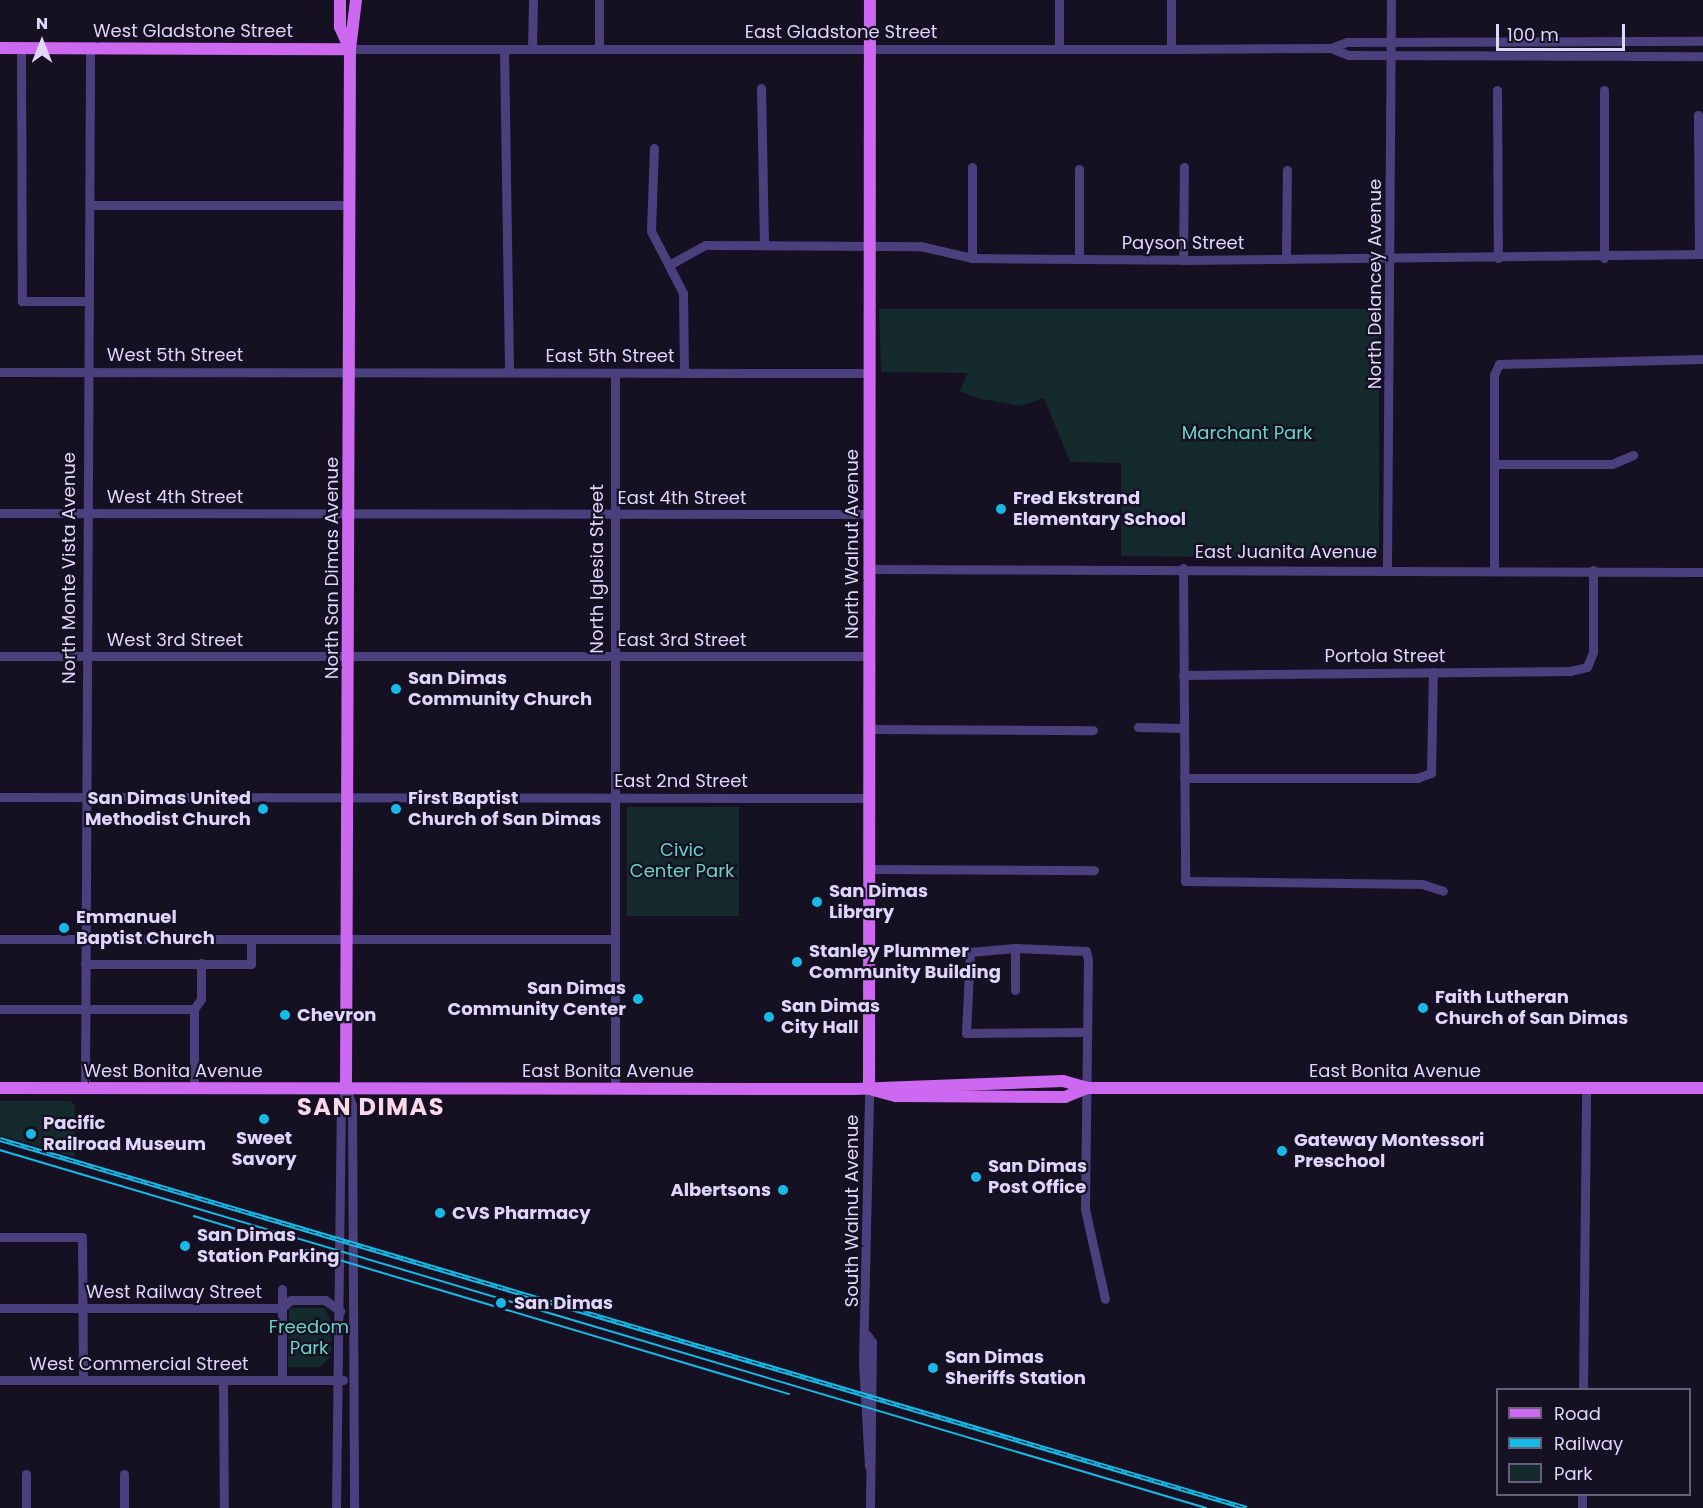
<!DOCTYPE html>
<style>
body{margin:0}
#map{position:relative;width:1703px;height:1508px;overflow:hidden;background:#161023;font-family:Poppins,sans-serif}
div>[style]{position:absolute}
.green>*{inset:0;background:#142a2c;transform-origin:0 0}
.minor>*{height:9px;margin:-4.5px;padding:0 4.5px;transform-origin:4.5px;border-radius:4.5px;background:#4a407d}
.major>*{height:12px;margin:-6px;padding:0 6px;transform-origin:6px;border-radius:6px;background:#cd68f0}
.tram>*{height:1.5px;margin:-0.75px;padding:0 0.75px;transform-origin:0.75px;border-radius:0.75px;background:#17b9e6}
.rail>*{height:4.5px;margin-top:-2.25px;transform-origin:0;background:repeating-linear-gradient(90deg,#161023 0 7px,#17b9e6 0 14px);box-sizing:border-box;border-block:2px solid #17b9e6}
.dots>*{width:16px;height:16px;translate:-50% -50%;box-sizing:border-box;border:3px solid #161023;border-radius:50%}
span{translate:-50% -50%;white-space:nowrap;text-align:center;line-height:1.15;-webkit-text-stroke:4.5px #161023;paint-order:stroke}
.street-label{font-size:18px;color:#dfd6fb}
.park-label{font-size:18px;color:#69d4c6}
.poi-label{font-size:18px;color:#dfd6fb;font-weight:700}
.left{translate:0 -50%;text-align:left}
.right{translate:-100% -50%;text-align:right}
.district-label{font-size:24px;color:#fbd8ea;font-weight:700;letter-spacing:1.5px}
.legend{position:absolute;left:1496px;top:1388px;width:195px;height:108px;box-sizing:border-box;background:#161023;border:2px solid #665f79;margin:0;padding:8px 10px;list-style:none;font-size:18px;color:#dfd6fb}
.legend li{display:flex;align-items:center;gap:12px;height:30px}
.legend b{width:30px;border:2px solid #665f79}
.north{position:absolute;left:12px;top:12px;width:60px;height:60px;-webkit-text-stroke:4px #161023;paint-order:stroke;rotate:0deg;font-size:16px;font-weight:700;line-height:24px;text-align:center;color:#dfd6fb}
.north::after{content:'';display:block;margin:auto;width:21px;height:27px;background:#dfd6fb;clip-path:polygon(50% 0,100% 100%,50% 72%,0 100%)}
.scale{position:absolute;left:1496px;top:24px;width:129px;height:27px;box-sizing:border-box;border:3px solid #dfd6fb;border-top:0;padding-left:8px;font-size:18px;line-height:21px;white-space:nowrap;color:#dfd6fb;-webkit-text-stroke:4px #161023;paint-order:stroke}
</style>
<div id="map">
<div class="green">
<i style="clip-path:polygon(879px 309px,1374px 309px,1379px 315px,1379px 554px,1371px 559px,1121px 556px,1121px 463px,1070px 462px,1044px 398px,1021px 406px,976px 398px,959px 391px,968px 373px,881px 372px)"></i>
<i style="left:627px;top:807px;width:112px;height:109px"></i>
<i style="clip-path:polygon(0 1101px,70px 1101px,75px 1106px,75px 1157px,0 1135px)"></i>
<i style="clip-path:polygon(289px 1308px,324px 1308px,331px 1320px,331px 1357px,320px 1367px,288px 1367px)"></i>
</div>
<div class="minor">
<i style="left:599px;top:0;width:48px;rotate:90deg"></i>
<i style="left:1059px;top:0;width:49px;rotate:90deg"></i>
<i style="left:21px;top:48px;width:253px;rotate:89.8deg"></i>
<i style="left:22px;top:301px;width:67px"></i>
<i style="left:532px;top:48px;width:48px;rotate:-88.8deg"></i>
<i style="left:1331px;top:48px;width:18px;rotate:22deg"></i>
<i style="left:1348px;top:55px;width:355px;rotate:0.2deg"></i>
<i style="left:350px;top:49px;width:821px"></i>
<i style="left:1171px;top:49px;width:160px;rotate:-0.4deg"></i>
<i style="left:1331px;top:48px;width:17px;rotate:-21deg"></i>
<i style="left:1347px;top:42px;width:356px;rotate:-0.2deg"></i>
<i style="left:504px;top:49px;width:323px;rotate:89.1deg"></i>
<i style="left:1171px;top:49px;width:49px;rotate:-90deg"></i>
<i style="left:761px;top:88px;width:157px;rotate:88.9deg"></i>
<i style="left:1497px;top:90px;width:168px;rotate:89.7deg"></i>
<i style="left:1698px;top:115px;width:138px;rotate:89.6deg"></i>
<i style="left:654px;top:148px;width:83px;rotate:92.1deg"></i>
<i style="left:651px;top:231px;width:70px;rotate:62.7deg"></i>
<i style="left:683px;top:293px;width:80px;rotate:89.3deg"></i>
<i style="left:972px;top:167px;width:91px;rotate:90deg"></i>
<i style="left:1079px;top:169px;width:90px;rotate:90deg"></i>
<i style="left:90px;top:205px;width:260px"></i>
<i style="left:1604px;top:258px;width:168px;rotate:-90deg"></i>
<i style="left:1286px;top:259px;width:89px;rotate:-89.4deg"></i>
<i style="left:1183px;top:260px;width:93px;rotate:-89.4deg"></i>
<i style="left:669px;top:265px;width:41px;rotate:-29.1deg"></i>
<i style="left:705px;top:245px;width:215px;rotate:0.3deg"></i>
<i style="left:920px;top:246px;width:53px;rotate:13deg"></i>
<i style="left:972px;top:258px;width:211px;rotate:0.5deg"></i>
<i style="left:1183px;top:260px;width:520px;rotate:-0.66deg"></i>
<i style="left:0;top:372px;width:870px;rotate:0.07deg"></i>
<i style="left:615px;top:373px;width:716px;rotate:90deg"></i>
<i style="left:1494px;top:464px;width:118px"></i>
<i style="left:1612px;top:464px;width:23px;rotate:-23deg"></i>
<i style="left:0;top:513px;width:870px;rotate:0.07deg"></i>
<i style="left:1183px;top:568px;width:313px;rotate:89.6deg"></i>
<i style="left:1185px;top:881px;width:237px;rotate:0.7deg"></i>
<i style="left:1422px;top:884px;width:22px;rotate:18deg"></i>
<i style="left:1387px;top:568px;width:568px;rotate:-89.6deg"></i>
<i style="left:870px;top:569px;width:833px;rotate:0.21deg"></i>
<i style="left:1494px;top:570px;width:195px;rotate:-90deg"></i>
<i style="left:1494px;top:375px;width:12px;rotate:-66deg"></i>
<i style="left:1499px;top:364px;width:204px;rotate:-1.4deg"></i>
<i style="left:0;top:656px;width:870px"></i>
<i style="left:1183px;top:675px;width:387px;rotate:-0.6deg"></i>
<i style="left:1570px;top:671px;width:17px;rotate:-13deg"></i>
<i style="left:1587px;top:667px;width:16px;rotate:-68deg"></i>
<i style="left:1593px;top:652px;width:82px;rotate:-90deg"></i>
<i style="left:1138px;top:727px;width:45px;rotate:1.3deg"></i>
<i style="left:870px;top:729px;width:223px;rotate:0.3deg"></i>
<i style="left:1184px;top:778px;width:233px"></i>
<i style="left:1417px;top:778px;width:15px;rotate:-20deg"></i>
<i style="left:1431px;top:773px;width:101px;rotate:-88.9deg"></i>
<i style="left:0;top:797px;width:870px;rotate:0.07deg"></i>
<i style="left:870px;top:869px;width:224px;rotate:0.3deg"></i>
<i style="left:0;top:939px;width:614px"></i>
<i style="left:1015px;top:948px;width:42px;rotate:90deg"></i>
<i style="left:85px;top:964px;width:166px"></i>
<i style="left:251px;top:964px;width:24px;rotate:-90deg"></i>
<i style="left:0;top:1009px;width:194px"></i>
<i style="left:1087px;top:1032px;width:121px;rotate:179.5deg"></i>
<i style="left:966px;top:1033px;width:81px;rotate:-87.2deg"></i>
<i style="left:970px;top:952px;width:45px;rotate:-5.1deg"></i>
<i style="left:1015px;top:948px;width:71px;rotate:2.4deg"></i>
<i style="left:1086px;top:951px;width:9px;rotate:77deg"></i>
<i style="left:1088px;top:960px;width:249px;rotate:90.7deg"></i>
<i style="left:1085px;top:1209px;width:92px;rotate:77.5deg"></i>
<i style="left:346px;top:1088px;width:18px;rotate:71deg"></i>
<i style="left:352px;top:1105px;width:403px;rotate:89.7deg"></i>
<i style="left:85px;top:1089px;width:1040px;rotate:-89.72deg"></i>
<i style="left:194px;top:1089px;width:80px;rotate:-90deg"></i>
<i style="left:194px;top:1009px;width:12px;rotate:-55deg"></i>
<i style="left:201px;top:999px;width:36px;rotate:-90deg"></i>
<i style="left:0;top:1237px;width:82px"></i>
<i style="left:82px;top:1237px;width:143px;rotate:89.6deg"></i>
<i style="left:0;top:1308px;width:282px"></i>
<i style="left:282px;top:1308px;width:12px;rotate:-42deg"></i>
<i style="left:291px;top:1300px;width:34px"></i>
<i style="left:325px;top:1300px;width:19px;rotate:36deg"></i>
<i style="left:867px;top:1335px;width:9px;rotate:54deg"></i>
<i style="left:872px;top:1342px;width:166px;rotate:90.7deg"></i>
<i style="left:0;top:1380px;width:343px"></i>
<i style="left:223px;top:1380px;width:128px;rotate:89.6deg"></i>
<i style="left:282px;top:1380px;width:91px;rotate:-90deg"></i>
<i style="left:1583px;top:1390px;width:301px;rotate:-89.4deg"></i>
<i style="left:869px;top:1466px;width:104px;rotate:-93.3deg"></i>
<i style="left:863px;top:1362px;width:273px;rotate:-88.7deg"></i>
<i style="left:26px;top:1474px;width:34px;rotate:90deg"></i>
<i style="left:124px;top:1474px;width:34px;rotate:90deg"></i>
<i style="left:336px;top:1508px;width:403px;rotate:-89.3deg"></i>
<i style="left:341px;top:1105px;width:18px;rotate:-74deg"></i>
<i style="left:1582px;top:1508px;width:14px;rotate:-90deg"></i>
</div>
<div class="major">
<i style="left:340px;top:0;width:27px;rotate:90deg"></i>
<i style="left:340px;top:27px;width:24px;rotate:66deg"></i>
<i style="left:0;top:48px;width:350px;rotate:0.2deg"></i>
<i style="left:0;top:1088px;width:855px;rotate:0.07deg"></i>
<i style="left:855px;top:1089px;width:208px;rotate:-2.2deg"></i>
<i style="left:1063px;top:1081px;width:25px;rotate:16deg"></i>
<i style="left:1087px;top:1088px;width:616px"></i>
<i style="left:346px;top:1088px;width:1039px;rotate:-89.78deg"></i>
<i style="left:350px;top:49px;width:49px;rotate:-83deg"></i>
<i style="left:869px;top:1089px;width:1089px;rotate:-89.95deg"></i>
<i style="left:873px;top:1090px;width:24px;rotate:15deg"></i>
<i style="left:896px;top:1096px;width:169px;rotate:0.3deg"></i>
<i style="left:1065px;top:1097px;width:24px;rotate:-22deg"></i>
</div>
<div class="tram">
<i style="left:0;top:1150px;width:1258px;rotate:16.53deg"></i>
<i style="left:194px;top:1216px;width:69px;rotate:16.9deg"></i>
<i style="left:306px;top:1250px;width:504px;rotate:16.6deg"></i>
</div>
<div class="rail">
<i style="left:0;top:1139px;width:1300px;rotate:16.48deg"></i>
</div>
<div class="dots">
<i style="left:1001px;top:509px;background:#17b9e6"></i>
<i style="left:396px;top:689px;background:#17b9e6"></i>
<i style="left:263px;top:809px;background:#17b9e6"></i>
<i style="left:396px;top:809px;background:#17b9e6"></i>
<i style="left:817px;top:902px;background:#17b9e6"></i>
<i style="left:64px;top:928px;background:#17b9e6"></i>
<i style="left:797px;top:962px;background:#17b9e6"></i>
<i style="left:638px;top:999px;background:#17b9e6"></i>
<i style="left:1423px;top:1008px;background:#17b9e6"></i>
<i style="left:285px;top:1015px;background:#17b9e6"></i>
<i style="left:769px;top:1017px;background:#17b9e6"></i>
<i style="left:264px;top:1119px;background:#17b9e6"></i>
<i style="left:31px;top:1134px;background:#17b9e6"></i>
<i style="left:1282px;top:1151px;background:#17b9e6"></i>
<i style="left:976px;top:1177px;background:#17b9e6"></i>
<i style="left:783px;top:1190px;background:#17b9e6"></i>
<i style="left:440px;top:1213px;background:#17b9e6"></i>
<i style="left:185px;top:1246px;background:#17b9e6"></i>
<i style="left:501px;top:1303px;background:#17b9e6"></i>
<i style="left:933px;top:1368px;background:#17b9e6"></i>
</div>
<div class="street-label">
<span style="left:193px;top:31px">West Gladstone Street</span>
<span style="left:841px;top:32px">East Gladstone Street</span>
<span style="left:1183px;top:243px">Payson Street</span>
<span style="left:1375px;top:284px;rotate:-90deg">North Delancey Avenue</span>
<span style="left:175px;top:355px">West 5th Street</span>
<span style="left:610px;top:356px">East 5th Street</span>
<span style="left:175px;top:497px">West 4th Street</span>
<span style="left:682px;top:498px">East 4th Street</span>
<span style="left:852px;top:544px;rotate:-90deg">North Walnut Avenue</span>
<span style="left:1286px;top:552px">East Juanita Avenue</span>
<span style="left:69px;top:568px;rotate:-90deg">North Monte Vista Avenue</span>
<span style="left:332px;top:568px;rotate:-90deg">North San Dimas Avenue</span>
<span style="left:597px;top:569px;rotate:-90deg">North Iglesia Street</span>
<span style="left:175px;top:640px">West 3rd Street</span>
<span style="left:682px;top:640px">East 3rd Street</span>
<span style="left:1385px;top:656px">Portola Street</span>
<span style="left:681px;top:781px">East 2nd Street</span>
<span style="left:173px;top:1071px">West Bonita Avenue</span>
<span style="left:608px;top:1071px">East Bonita Avenue</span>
<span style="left:1395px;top:1071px">East Bonita Avenue</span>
<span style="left:852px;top:1211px;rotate:-90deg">South Walnut Avenue</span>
<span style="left:174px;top:1292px">West Railway Street</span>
<span style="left:139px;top:1364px">West Commercial Street</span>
</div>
<div class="park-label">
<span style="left:1247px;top:433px">Marchant Park</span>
<span style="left:682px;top:861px">Civic<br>Center Park</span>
<span style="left:309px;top:1338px">Freedom<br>Park</span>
</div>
<div class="poi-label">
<span class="left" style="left:1013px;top:509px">Fred Ekstrand<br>Elementary School</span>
<span class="left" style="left:408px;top:689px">San Dimas<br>Community Church</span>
<span class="right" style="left:251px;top:809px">San Dimas United<br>Methodist Church</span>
<span class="left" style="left:408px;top:809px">First Baptist<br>Church of San Dimas</span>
<span class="left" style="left:829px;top:902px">San Dimas<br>Library</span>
<span class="left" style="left:76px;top:928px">Emmanuel<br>Baptist Church</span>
<span class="left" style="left:809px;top:962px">Stanley Plummer<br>Community Building</span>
<span class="right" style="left:626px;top:999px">San Dimas<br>Community Center</span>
<span class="left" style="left:1435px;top:1008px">Faith Lutheran<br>Church of San Dimas</span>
<span class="left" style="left:781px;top:1017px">San Dimas<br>City Hall</span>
<span class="left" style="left:297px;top:1015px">Chevron</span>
<span class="left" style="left:43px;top:1134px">Pacific<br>Railroad Museum</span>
<span style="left:264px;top:1149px">Sweet<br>Savory</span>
<span class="left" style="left:1294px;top:1151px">Gateway Montessori<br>Preschool</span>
<span class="left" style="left:988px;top:1177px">San Dimas<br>Post Office</span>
<span class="right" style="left:771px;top:1190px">Albertsons</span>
<span class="left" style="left:452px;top:1213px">CVS Pharmacy</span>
<span class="left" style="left:197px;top:1246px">San Dimas<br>Station Parking</span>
<span class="left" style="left:514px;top:1303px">San Dimas</span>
<span class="left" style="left:945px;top:1368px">San Dimas<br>Sheriffs Station</span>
</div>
<div class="district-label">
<span style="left:371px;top:1107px">SAN DIMAS</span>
</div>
<ul class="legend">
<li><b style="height:8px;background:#cd68f0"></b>Road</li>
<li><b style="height:8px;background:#17b9e6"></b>Railway</li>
<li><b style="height:16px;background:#142a2c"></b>Park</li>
</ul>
<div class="north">N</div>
<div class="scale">100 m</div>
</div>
